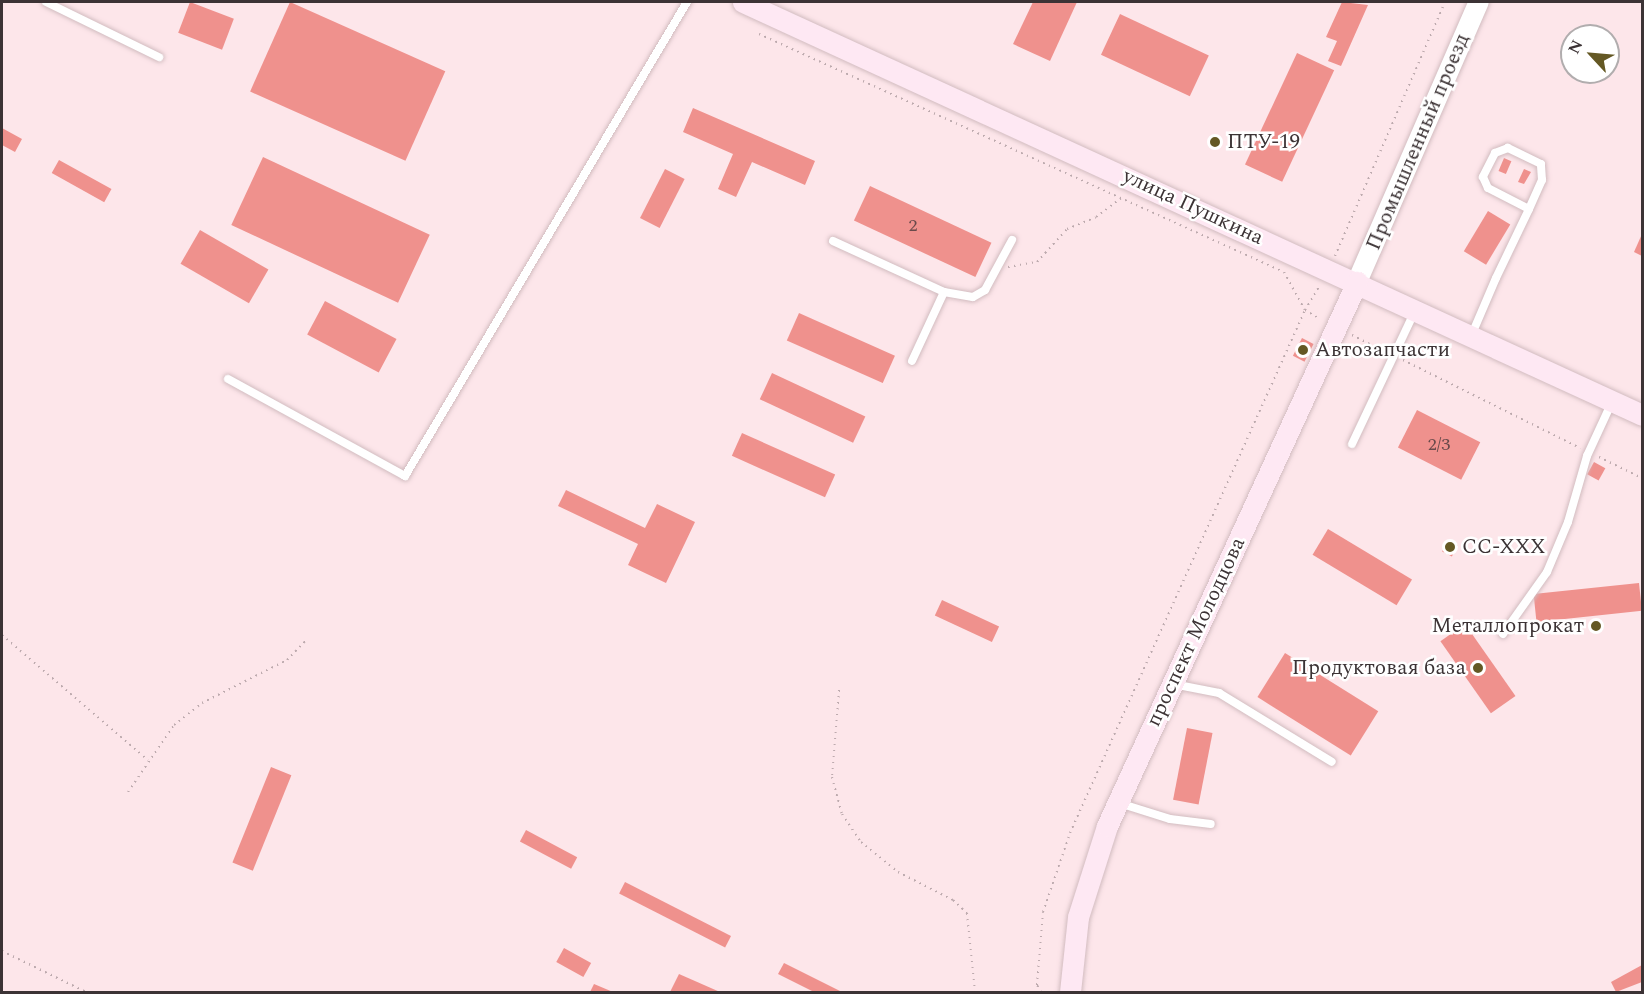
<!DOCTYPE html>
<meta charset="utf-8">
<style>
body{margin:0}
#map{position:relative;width:1644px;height:994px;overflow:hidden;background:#fde6ea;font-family:Spectral,serif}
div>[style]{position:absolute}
.building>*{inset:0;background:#ef918d;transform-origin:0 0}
.path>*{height:2px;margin-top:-1px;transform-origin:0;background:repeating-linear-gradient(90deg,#bdaaae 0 1.5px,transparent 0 6px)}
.roads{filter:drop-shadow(0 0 2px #d2bcc0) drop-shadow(0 0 2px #d2bcc0)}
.service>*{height:8px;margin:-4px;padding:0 4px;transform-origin:4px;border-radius:4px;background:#fff}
.tertiary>*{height:20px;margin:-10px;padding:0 10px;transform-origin:10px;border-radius:10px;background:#fff}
.secondary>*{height:21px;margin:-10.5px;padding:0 10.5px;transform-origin:10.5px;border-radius:10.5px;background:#fee8f3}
.dots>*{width:16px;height:16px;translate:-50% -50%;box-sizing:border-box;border:3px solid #fff;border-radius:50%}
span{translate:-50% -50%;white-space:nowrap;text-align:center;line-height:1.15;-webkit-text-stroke:5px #fff;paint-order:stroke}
.number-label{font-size:18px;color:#694a4b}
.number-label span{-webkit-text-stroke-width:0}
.poi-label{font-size:21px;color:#3c3335}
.left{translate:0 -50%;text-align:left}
.right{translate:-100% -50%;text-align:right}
.street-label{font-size:21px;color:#3c3335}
.frame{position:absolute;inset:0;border:3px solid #3c3335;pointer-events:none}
.north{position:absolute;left:1560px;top:24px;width:60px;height:60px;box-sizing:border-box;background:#fff;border:2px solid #b1adae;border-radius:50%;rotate:296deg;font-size:16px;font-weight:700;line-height:24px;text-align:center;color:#3c3335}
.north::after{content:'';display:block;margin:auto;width:21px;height:27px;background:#645824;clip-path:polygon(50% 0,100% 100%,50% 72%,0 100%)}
</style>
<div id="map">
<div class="building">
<i style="left:190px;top:2px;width:47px;height:33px;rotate:21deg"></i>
<i style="left:290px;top:2px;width:170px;height:98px;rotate:24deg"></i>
<i style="clip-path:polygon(1033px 2px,1077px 2px,1050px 61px,1013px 44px)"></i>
<i style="clip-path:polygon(1342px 2px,1368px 5px,1341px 66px,1328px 61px,1337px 41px,1326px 37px)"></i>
<i style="left:1120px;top:14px;width:98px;height:45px;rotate:25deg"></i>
<i style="left:1297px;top:53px;width:41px;height:123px;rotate:25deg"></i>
<i style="clip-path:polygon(693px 108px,815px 161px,805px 185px,752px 162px,736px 197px,718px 189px,733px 154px,683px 132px)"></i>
<i style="clip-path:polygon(2px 128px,22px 139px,15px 152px,2px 145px)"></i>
<i style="left:263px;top:157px;width:184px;height:75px;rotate:25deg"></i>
<i style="left:1504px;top:158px;width:8px;height:14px;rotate:23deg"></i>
<i style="left:59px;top:160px;width:60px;height:15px;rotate:29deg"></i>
<i style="left:665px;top:169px;width:22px;height:55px;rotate:27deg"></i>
<i style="clip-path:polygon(1524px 169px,1531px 172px,1524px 184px,1518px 182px)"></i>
<i style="left:870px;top:186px;width:134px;height:38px;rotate:25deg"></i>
<i style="left:1488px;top:211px;width:26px;height:47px;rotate:31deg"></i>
<i style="left:200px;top:230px;width:79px;height:39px;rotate:30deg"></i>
<i style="clip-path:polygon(1642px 234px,1642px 256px,1634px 252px)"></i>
<i style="left:325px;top:301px;width:81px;height:38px;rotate:28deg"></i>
<i style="left:799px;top:313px;width:105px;height:30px;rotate:24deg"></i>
<i style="left:1302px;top:338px;width:13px;height:20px;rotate:27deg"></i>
<i style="left:772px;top:373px;width:103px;height:29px;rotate:25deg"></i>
<i style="left:1417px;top:410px;width:71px;height:42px;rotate:27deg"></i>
<i style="left:742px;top:433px;width:102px;height:25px;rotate:24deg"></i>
<i style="left:1594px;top:462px;width:13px;height:14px;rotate:29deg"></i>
<i style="clip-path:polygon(566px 490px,645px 528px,657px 504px,695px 522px,666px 583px,628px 565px,638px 544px,558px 506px)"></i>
<i style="left:1328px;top:529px;width:98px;height:30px;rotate:31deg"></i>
<i style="left:1448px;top:540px;width:11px;height:13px;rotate:27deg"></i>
<i style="left:1639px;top:583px;width:28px;height:106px;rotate:84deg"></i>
<i style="left:942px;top:600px;width:63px;height:17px;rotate:25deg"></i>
<i style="left:1465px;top:624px;width:88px;height:30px;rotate:55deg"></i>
<i style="left:1285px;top:653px;width:110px;height:52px;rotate:32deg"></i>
<i style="left:1187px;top:728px;width:26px;height:73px;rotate:11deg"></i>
<i style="left:271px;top:767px;width:22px;height:103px;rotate:22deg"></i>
<i style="left:526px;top:830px;width:58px;height:13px;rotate:28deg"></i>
<i style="left:625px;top:882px;width:119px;height:13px;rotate:27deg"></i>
<i style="left:564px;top:948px;width:31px;height:16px;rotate:29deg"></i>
<i style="clip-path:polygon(784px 963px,842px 992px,814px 992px,778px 974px)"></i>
<i style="clip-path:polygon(1642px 965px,1642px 982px,1616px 992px,1611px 982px)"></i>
<i style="clip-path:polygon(679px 974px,720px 992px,670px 992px)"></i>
<i style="clip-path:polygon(594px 984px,613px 992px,590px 992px)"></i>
</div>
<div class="path">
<i style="left:759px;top:34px;width:576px;rotate:24.39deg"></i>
<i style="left:1284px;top:272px;width:43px;rotate:61.1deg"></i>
<i style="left:1305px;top:310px;width:17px;rotate:31deg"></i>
<i style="left:1335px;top:256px;width:277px;rotate:-66.6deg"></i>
<i style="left:1008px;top:267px;width:29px;rotate:-10deg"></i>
<i style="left:1037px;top:262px;width:45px;rotate:-47.7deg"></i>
<i style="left:1067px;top:229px;width:31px;rotate:-22deg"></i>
<i style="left:1096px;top:217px;width:31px;rotate:-37deg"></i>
<i style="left:1352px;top:335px;width:36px;rotate:27deg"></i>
<i style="left:1403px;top:360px;width:198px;rotate:26.4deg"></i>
<i style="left:1599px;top:457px;width:48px;rotate:26deg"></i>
<i style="left:2px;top:635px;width:192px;rotate:40.6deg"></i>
<i style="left:839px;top:690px;width:87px;rotate:94.6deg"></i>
<i style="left:832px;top:777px;width:38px;rotate:75deg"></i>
<i style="left:842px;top:814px;width:34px;rotate:56deg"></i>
<i style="left:861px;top:842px;width:48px;rotate:39deg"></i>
<i style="left:898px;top:872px;width:62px;rotate:27deg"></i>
<i style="left:953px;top:900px;width:19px;rotate:43deg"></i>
<i style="left:967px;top:913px;width:79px;rotate:84.2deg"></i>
<i style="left:128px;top:792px;width:81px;rotate:-55.5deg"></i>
<i style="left:174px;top:725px;width:36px;rotate:-38deg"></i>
<i style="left:202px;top:703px;width:95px;rotate:-26.8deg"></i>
<i style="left:287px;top:660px;width:29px;rotate:-46deg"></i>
<i style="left:2px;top:951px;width:93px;rotate:26deg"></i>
<i style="left:1041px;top:992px;width:8px;rotate:-120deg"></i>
<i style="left:1037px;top:985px;width:73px;rotate:-85.3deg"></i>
<i style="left:1043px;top:912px;width:83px;rotate:-71.1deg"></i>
<i style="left:1070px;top:833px;width:573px;rotate:-65.8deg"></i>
<i style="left:1305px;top:310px;width:29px;rotate:-59deg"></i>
</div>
<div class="roads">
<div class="service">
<i style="left:46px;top:2px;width:126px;rotate:26deg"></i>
<i style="left:833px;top:241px;width:122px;rotate:24.7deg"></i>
<i style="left:944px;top:292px;width:76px;rotate:114.9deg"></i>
<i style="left:944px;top:292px;width:29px;rotate:10deg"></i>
<i style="left:973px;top:297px;width:14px;rotate:-30deg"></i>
<i style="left:985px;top:290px;width:57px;rotate:-61.6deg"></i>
<i style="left:1472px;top:334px;width:61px;rotate:-66.8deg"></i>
<i style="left:1496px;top:278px;width:76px;rotate:-64.4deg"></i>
<i style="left:1529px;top:209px;width:32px;rotate:-66deg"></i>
<i style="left:1542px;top:180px;width:16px;rotate:-94deg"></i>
<i style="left:1541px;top:164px;width:37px;rotate:-154deg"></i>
<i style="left:1508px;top:148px;width:14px;rotate:159deg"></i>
<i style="left:1495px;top:153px;width:27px;rotate:117deg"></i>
<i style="left:1483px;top:177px;width:12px;rotate:66deg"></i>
<i style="left:1488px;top:188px;width:46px;rotate:27.1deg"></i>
<i style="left:228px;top:379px;width:202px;rotate:28.7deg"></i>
<i style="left:405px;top:476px;width:552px;rotate:-59.25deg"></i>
<i style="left:1352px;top:444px;width:147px;rotate:-64.7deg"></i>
<i style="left:1503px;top:634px;width:76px;rotate:-54.6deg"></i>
<i style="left:1547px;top:572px;width:54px;rotate:-67.2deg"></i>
<i style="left:1568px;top:522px;width:69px;rotate:-73.9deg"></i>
<i style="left:1587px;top:456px;width:60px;rotate:-65.2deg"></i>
<i style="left:1173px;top:684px;width:47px;rotate:11.1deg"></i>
<i style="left:1219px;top:693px;width:132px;rotate:31.4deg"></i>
<i style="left:1119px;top:803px;width:53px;rotate:17.4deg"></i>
<i style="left:1170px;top:819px;width:41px;rotate:7deg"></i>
</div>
<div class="tertiary">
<i style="left:1357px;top:282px;width:305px;rotate:-66.5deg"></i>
</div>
<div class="secondary">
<i style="left:743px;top:2px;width:989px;rotate:24.67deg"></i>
<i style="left:1070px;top:992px;width:75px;rotate:-83.9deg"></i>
<i style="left:1078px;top:917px;width:96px;rotate:-72.3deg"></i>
<i style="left:1107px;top:826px;width:599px;rotate:-65.32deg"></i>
</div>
</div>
<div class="dots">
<i style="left:1215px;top:142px;background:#645824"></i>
<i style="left:1303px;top:350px;background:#645824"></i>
<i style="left:1450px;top:547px;background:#645824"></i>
<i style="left:1596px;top:626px;background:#645824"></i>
<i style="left:1478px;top:668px;background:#645824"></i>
</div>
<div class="number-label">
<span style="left:913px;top:226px">2</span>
<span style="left:1439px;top:445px">2/3</span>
</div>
<div class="poi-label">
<span class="left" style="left:1227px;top:142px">ПТУ-19</span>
<span class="left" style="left:1315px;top:350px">Автозапчасти</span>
<span class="left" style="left:1462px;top:547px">СС-ХХХ</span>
<span class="right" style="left:1584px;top:626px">Металлопрокат</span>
<span class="right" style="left:1466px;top:668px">Продуктовая база</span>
</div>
<div class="street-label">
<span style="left:1418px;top:142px;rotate:-67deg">Промышленный проезд</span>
<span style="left:1193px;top:207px;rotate:25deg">улица Пушкина</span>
<span style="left:1196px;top:632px;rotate:-65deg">проспект Молодцова</span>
</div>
<div class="frame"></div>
<div class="north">N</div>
</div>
